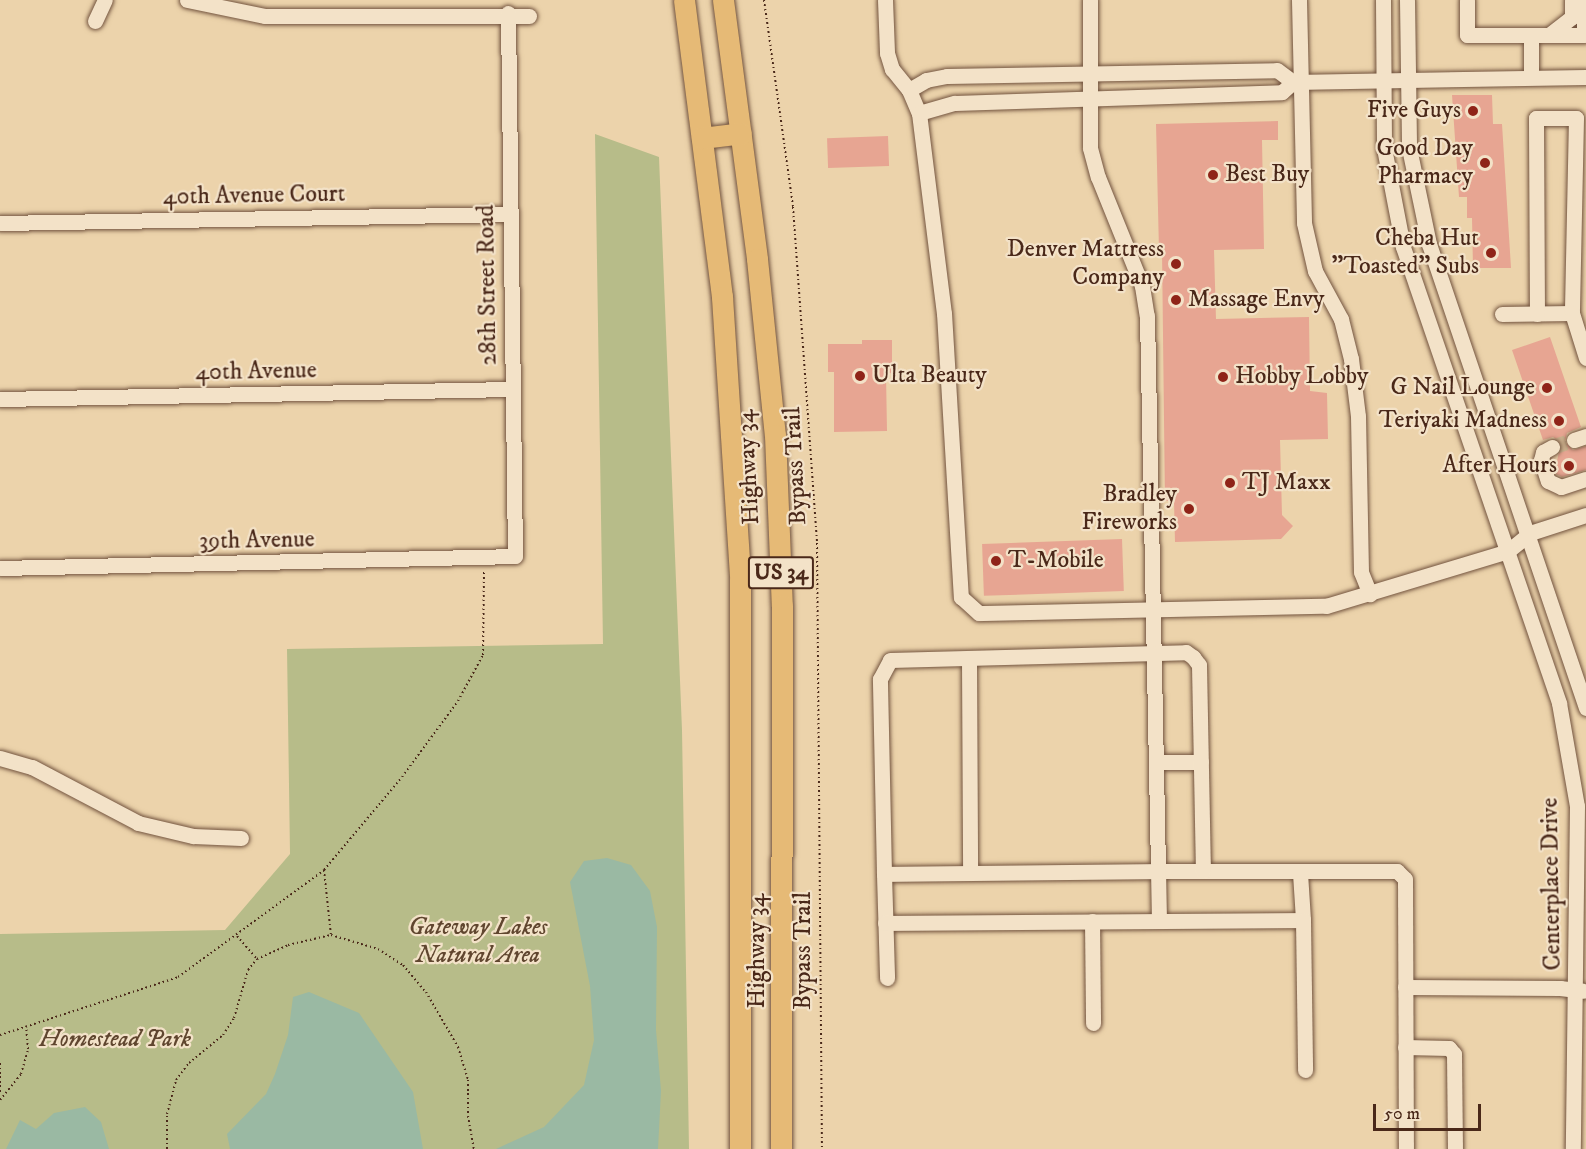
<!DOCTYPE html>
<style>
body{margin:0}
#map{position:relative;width:1586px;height:1149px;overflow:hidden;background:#ecd3ab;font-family:"IM FELL DW Pica",serif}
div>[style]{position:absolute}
.green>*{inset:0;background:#b7bc89}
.water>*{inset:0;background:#9ab9a3}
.building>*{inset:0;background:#e7a592;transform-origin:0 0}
.minor-tunnel>*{height:15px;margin-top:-7.5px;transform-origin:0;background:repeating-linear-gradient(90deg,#ccb18e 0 15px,transparent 0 23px)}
.path>*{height:2px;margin-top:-1px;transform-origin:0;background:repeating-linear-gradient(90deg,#4a2819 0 1.5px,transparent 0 4.5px)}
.roads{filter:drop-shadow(0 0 2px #72533e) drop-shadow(0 0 2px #72533e)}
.minor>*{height:15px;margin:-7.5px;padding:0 7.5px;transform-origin:7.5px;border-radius:7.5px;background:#f3e2c8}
.highway>*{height:21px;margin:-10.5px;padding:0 10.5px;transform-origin:10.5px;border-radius:10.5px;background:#e6ba76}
.dots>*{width:16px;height:16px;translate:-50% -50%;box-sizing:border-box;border:3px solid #f3e2c8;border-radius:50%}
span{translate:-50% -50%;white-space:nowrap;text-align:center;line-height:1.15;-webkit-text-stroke:4.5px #f3e2c8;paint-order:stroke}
.shield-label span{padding:2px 4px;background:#f3e2c8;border:2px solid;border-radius:4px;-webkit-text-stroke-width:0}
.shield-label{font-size:22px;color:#4a2819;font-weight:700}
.poi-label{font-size:24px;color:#4a2819}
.right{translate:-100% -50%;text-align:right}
.left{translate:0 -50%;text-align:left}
.street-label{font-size:24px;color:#4a2819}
.park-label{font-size:24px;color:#60462f;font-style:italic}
.scale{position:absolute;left:1373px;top:1104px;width:108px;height:27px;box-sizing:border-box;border:3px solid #4a2819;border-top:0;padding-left:8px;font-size:18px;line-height:21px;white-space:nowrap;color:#4a2819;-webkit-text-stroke:4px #f3e2c8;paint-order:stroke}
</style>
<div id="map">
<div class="green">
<i style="clip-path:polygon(595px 134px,659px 157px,682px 730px,689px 1149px,0 1149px,0 934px,225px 930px,290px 854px,287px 649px,603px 644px)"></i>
</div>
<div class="water">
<i style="clip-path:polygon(607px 858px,631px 865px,650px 891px,657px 927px,656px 1030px,661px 1091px,658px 1149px,496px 1149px,544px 1127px,584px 1085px,594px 1040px,590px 986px,570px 882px,584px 861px)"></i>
<i style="clip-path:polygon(309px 992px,359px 1013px,413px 1092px,423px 1149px,230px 1149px,227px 1134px,266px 1094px,275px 1074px,288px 1035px,293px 997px)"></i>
<i style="clip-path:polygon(85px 1107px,101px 1122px,109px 1149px,6px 1149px,20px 1120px,36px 1129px,54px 1113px)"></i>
</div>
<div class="building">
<i style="clip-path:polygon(1452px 95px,1492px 95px,1493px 124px,1502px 124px,1511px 268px,1473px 268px,1472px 218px,1467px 218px,1467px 197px,1459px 197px)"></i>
<i style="clip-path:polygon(1278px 121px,1278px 140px,1262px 140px,1264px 249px,1214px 250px,1216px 319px,1309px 317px,1310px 391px,1327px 393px,1328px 439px,1280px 440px,1282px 515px,1293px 526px,1281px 539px,1175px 542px,1174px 501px,1165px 501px,1162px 251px,1159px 251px,1156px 124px)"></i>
<i style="left:888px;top:136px;width:30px;height:61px;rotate:88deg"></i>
<i style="clip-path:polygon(1550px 337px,1581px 427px,1567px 433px,1565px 442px,1573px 450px,1586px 446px,1586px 470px,1562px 477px,1556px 474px,1552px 463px,1557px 461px,1561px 443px,1553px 437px,1543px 440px,1512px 350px)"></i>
<i style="clip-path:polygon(862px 340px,892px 340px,892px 373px,886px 374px,887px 431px,834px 432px,834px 372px,828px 372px,828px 344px,862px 344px)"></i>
<i style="left:1122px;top:539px;width:52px;height:140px;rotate:88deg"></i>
</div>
<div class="minor-tunnel">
<i style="left:1552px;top:447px;width:23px;rotate:-18deg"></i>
</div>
<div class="path">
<i style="left:764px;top:0;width:209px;rotate:82deg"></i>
<i style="left:793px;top:207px;width:337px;rotate:85.9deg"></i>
<i style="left:817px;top:543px;width:606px;rotate:89.53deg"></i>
<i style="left:324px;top:870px;width:65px;rotate:83.9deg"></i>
<i style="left:237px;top:936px;width:30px;rotate:49deg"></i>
<i style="left:0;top:1035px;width:187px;rotate:-18deg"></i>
<i style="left:178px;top:977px;width:181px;rotate:-36.2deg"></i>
<i style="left:324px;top:870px;width:121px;rotate:-50deg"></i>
<i style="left:402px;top:777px;width:94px;rotate:-53.6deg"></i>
<i style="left:458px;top:701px;width:52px;rotate:-61.5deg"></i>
<i style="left:483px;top:655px;width:84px;rotate:-89.3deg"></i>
<i style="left:0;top:1063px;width:29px;rotate:90deg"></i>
<i style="left:0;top:1100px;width:33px;rotate:-51deg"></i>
<i style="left:21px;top:1074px;width:26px;rotate:-74deg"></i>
<i style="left:28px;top:1049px;width:23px;rotate:-95deg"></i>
<i style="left:167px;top:1149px;width:35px;rotate:-90deg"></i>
<i style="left:167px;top:1114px;width:35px;rotate:-75deg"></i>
<i style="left:176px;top:1080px;width:21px;rotate:-53deg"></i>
<i style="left:189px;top:1063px;width:44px;rotate:-39.5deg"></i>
<i style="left:223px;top:1035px;width:20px;rotate:-57deg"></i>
<i style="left:234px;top:1018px;width:50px;rotate:-73.7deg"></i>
<i style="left:248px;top:970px;width:14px;rotate:-51deg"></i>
<i style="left:257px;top:959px;width:34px;rotate:-24deg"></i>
<i style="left:288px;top:945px;width:44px;rotate:-13.1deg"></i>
<i style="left:331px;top:935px;width:49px;rotate:16.6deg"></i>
<i style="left:378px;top:949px;width:30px;rotate:33deg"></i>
<i style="left:403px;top:965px;width:35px;rotate:50deg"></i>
<i style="left:426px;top:992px;width:64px;rotate:59.8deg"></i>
<i style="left:458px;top:1047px;width:34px;rotate:73deg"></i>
<i style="left:468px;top:1080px;width:36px;rotate:90deg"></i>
<i style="left:468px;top:1116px;width:34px;rotate:80deg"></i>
</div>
<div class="roads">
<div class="minor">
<i style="left:187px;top:0;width:80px;rotate:11.6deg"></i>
<i style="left:265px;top:16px;width:264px"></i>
<i style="left:885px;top:0;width:53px;rotate:87.8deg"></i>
<i style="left:887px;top:53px;width:17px;rotate:73deg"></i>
<i style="left:892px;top:69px;width:27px;rotate:51deg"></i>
<i style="left:909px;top:90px;width:25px;rotate:67deg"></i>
<i style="left:919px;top:113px;width:202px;rotate:82.9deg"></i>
<i style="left:944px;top:313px;width:285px;rotate:86.6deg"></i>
<i style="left:961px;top:597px;width:24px;rotate:42deg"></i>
<i style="left:979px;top:613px;width:347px;rotate:-1.2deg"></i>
<i style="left:1326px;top:606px;width:190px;rotate:-16.8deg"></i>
<i style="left:1508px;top:551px;width:28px;rotate:-39deg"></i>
<i style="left:1530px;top:533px;width:59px;rotate:-17.8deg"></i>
<i style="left:1090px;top:0;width:148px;rotate:90deg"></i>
<i style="left:1090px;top:148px;width:30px;rotate:75deg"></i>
<i style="left:1098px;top:177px;width:118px;rotate:68deg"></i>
<i style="left:1142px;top:286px;width:30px;rotate:81deg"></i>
<i style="left:1147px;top:316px;width:555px;rotate:88.86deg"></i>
<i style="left:1158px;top:871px;width:239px"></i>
<i style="left:1397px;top:871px;width:11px;rotate:45deg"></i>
<i style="left:1405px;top:879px;width:270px;rotate:89.8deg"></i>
<i style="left:1299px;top:0;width:223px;rotate:88.7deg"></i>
<i style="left:1304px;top:223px;width:49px;rotate:77.1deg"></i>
<i style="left:1315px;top:271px;width:55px;rotate:61.6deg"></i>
<i style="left:1341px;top:319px;width:41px;rotate:76deg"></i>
<i style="left:1351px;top:359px;width:57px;rotate:83deg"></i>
<i style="left:1358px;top:416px;width:156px;rotate:88.9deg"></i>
<i style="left:1361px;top:572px;width:24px;rotate:68deg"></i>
<i style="left:1383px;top:0;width:148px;rotate:89.6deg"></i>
<i style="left:1384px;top:148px;width:101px;rotate:79.1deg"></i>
<i style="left:1403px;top:247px;width:482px;rotate:71.1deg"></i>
<i style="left:1559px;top:703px;width:105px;rotate:80.1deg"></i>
<i style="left:1577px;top:806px;width:343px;rotate:90.7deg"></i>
<i style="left:1407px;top:0;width:148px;rotate:89.2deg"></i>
<i style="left:1409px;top:148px;width:98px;rotate:78.2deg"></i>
<i style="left:1429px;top:244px;width:490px;rotate:71.3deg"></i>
<i style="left:1467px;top:0;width:35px;rotate:90deg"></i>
<i style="left:1467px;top:35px;width:117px"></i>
<i style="left:1584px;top:35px;width:35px;rotate:-90deg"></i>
<i style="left:95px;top:21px;width:23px;rotate:-65deg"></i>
<i style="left:1549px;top:35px;width:29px;rotate:-38deg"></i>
<i style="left:1572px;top:17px;width:17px;rotate:-90deg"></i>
<i style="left:1531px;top:77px;width:42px;rotate:-90deg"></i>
<i style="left:909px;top:90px;width:20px;rotate:-30deg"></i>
<i style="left:926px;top:80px;width:21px;rotate:-11deg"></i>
<i style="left:947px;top:76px;width:330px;rotate:-1deg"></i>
<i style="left:1277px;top:70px;width:20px;rotate:37deg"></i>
<i style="left:1293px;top:82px;width:293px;rotate:-1deg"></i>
<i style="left:919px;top:113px;width:37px;rotate:-16deg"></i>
<i style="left:955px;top:103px;width:327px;rotate:-1.9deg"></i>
<i style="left:1282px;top:92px;width:15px;rotate:-42deg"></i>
<i style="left:0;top:223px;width:509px;rotate:-1.01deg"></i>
<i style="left:1502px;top:314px;width:70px;rotate:-0.8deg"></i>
<i style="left:1537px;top:314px;width:196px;rotate:-90.3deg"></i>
<i style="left:1536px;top:118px;width:40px"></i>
<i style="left:1576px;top:118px;width:195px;rotate:91.2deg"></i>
<i style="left:1572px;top:313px;width:47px;rotate:72.7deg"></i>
<i style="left:0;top:399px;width:513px;rotate:-1.12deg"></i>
<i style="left:1574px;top:440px;width:13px;rotate:-18deg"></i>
<i style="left:1552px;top:447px;width:10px;rotate:151deg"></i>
<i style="left:1543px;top:452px;width:8px;rotate:104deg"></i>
<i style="left:1541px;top:460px;width:22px;rotate:72deg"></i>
<i style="left:1548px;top:481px;width:14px;rotate:25deg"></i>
<i style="left:1561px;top:487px;width:26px;rotate:-18deg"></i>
<i style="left:0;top:568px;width:515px;rotate:-1.33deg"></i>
<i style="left:515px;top:556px;width:543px;rotate:-90.74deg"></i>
<i style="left:969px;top:659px;width:214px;rotate:89.7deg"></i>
<i style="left:0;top:758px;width:33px;rotate:16deg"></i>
<i style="left:32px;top:767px;width:120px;rotate:27.8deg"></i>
<i style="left:138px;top:823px;width:57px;rotate:13.3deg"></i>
<i style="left:193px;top:836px;width:48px;rotate:2.4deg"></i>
<i style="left:1156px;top:762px;width:45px"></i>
<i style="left:1300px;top:873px;width:47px;rotate:86.3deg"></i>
<i style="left:884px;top:874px;width:104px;rotate:88.3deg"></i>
<i style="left:1092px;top:921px;width:102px;rotate:89.4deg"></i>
<i style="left:1159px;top:921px;width:50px;rotate:-91.1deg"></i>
<i style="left:1158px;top:871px;width:274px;rotate:179.4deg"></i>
<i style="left:884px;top:874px;width:195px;rotate:-91.2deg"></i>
<i style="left:880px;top:679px;width:21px;rotate:-62deg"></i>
<i style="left:890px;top:660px;width:296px;rotate:-1.5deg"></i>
<i style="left:1186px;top:652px;width:9px;rotate:36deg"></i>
<i style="left:1193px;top:657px;width:10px;rotate:53deg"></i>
<i style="left:1199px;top:665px;width:206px;rotate:88.9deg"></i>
<i style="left:885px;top:923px;width:418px;rotate:-0.4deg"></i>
<i style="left:1303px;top:920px;width:150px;rotate:89.2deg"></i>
<i style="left:1405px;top:987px;width:155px;rotate:0.4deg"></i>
<i style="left:1560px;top:988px;width:23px;rotate:7deg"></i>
<i style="left:1405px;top:1047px;width:44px;rotate:1.3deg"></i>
<i style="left:1449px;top:1048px;width:8px;rotate:50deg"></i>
<i style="left:1454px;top:1054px;width:95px;rotate:89.4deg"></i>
</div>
<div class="highway">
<i style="left:684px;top:0;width:299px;rotate:82.7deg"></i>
<i style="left:722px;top:297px;width:283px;rotate:86.3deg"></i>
<i style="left:740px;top:579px;width:570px;rotate:90deg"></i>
<i style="left:723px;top:0;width:261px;rotate:82.5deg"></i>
<i style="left:757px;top:259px;width:177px;rotate:84.2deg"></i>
<i style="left:775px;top:435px;width:171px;rotate:87.7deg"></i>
<i style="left:782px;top:606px;width:543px;rotate:90.11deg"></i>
<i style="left:702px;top:138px;width:39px;rotate:-7deg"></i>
</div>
</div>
<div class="dots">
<i style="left:1473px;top:111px;background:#8f2418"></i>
<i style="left:1485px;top:163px;background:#8f2418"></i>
<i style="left:1213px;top:175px;background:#8f2418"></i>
<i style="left:1491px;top:253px;background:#8f2418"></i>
<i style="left:1176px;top:264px;background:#8f2418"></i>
<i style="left:1176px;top:300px;background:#8f2418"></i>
<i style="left:860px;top:376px;background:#8f2418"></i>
<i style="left:1223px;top:377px;background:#8f2418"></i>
<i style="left:1547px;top:388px;background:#8f2418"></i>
<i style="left:1559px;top:421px;background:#8f2418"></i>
<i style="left:1569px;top:466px;background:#8f2418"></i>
<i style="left:1230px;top:483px;background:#8f2418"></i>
<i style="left:1189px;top:509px;background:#8f2418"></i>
<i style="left:996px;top:561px;background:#8f2418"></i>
</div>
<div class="shield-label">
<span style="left:781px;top:573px">US 34</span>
</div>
<div class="poi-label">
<span class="right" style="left:1461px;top:111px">Five Guys</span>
<span class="right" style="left:1473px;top:163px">Good Day<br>Pharmacy</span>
<span class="left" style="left:1225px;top:175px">Best Buy</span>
<span class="right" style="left:1479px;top:253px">Cheba Hut<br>"Toasted" Subs</span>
<span class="right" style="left:1164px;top:264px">Denver Mattress<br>Company</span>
<span class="left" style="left:1188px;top:300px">Massage Envy</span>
<span class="left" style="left:872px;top:376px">Ulta Beauty</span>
<span class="left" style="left:1235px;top:377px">Hobby Lobby</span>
<span class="right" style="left:1535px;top:388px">G Nail Lounge</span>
<span class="right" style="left:1547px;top:421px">Teriyaki Madness</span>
<span class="right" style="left:1557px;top:466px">After Hours</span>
<span class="left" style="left:1242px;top:483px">TJ Maxx</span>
<span class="right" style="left:1177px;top:509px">Bradley<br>Fireworks</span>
<span class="left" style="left:1008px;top:561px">T-Mobile</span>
</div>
<div class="street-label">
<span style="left:254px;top:196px;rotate:-1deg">40th Avenue Court</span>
<span style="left:488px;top:285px;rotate:-91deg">28th Street Road</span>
<span style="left:256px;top:372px;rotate:-1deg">40th Avenue</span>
<span style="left:796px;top:466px;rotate:-93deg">Bypass Trail</span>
<span style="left:749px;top:467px;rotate:-93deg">Highway 34</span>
<span style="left:257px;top:541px;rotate:-1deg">39th Avenue</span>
<span style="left:1552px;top:884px;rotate:-91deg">Centerplace Drive</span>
<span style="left:758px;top:951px;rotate:-90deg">Highway 34</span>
<span style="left:804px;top:951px;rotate:-90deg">Bypass Trail</span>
</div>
<div class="park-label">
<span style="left:478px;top:942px">Gateway Lakes<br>Natural Area</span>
<span style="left:115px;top:1040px">Homestead Park</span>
</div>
<div class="scale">50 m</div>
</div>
